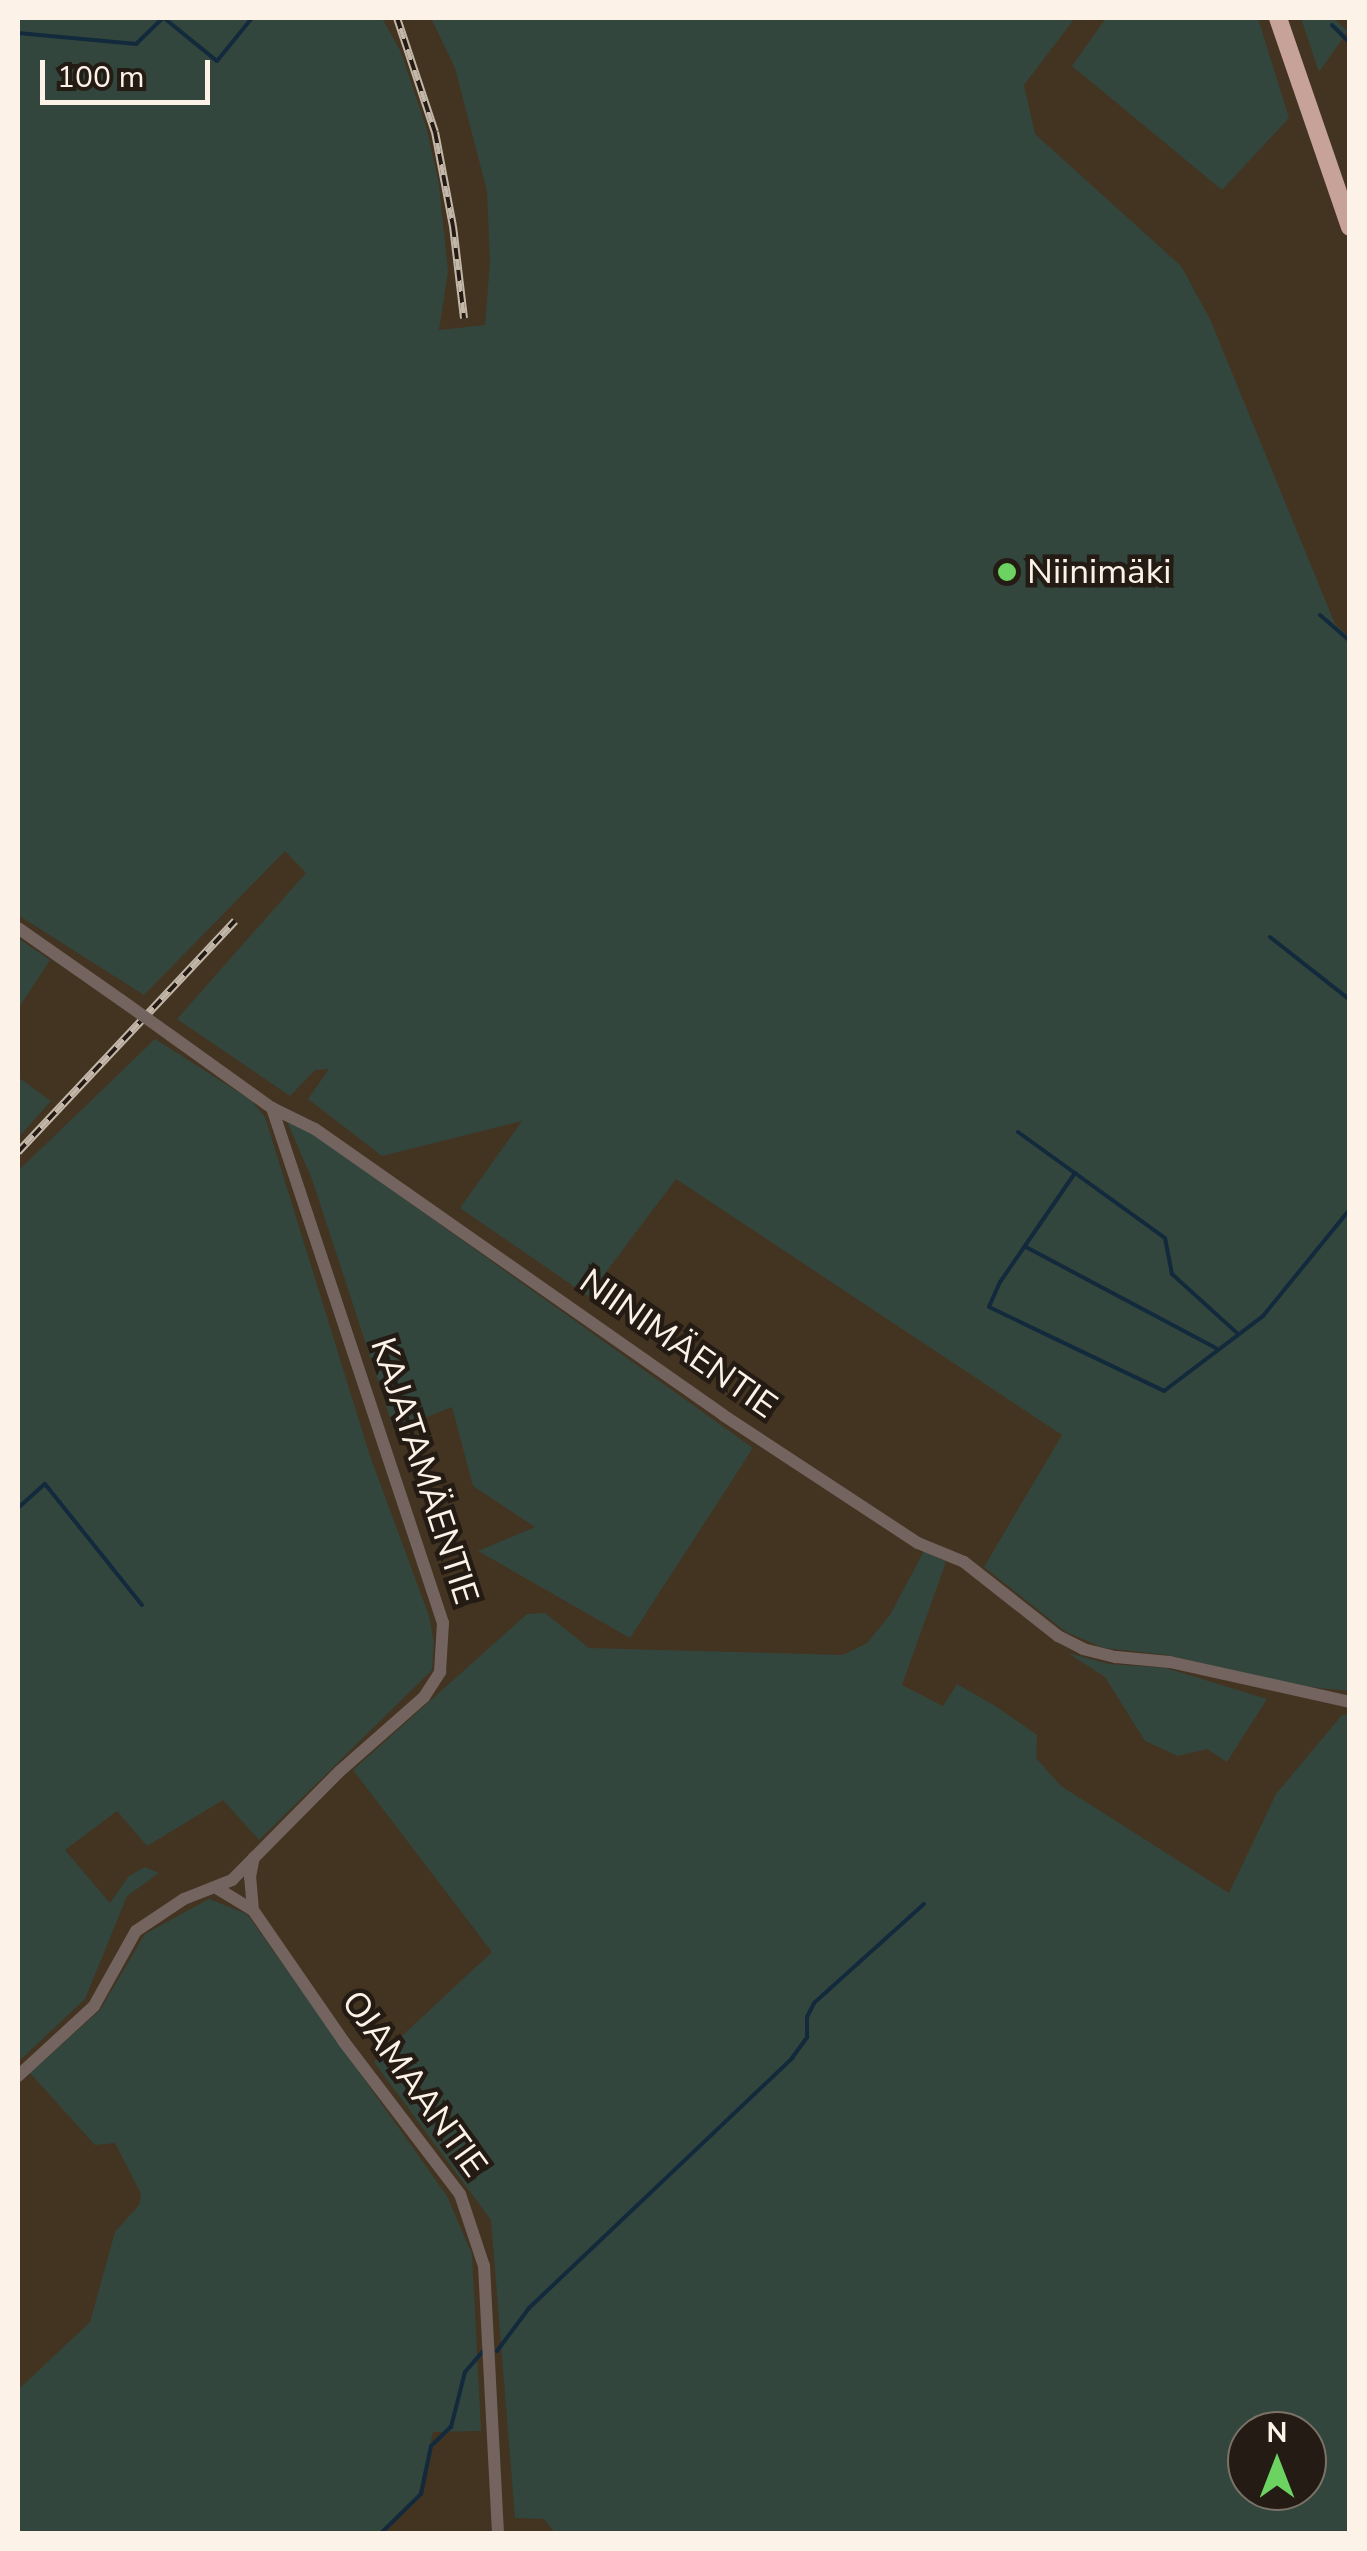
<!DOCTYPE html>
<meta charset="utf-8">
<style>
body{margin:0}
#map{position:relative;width:1367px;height:2551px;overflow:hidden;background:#433321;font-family:"Nunito Sans",sans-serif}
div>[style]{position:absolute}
.green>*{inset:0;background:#33463d}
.stream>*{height:4px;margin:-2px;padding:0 2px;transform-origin:2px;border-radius:2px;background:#122a3c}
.minor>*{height:12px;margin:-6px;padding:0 6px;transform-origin:6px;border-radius:6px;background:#736460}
.highway>*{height:18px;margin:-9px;padding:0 9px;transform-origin:9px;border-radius:9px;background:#c6a298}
.rail>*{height:8px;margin-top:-4px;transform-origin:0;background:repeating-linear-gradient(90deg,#241c14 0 11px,#c2b7a9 0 22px);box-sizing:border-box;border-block:2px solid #c2b7a9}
.minor-bridge>*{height:12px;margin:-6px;padding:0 6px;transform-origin:6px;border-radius:6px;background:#736460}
.dots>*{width:28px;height:28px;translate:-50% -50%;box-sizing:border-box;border:5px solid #241c14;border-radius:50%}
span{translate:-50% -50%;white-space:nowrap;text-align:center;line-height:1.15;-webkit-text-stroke:9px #241c14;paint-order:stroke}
.poi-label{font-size:35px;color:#fcf2e7}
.left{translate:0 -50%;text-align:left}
.street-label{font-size:35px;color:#fcf2e7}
.frame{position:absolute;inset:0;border:20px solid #fcf2e7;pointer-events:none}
.north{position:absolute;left:1227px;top:2411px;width:100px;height:100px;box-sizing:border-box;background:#241c14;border:2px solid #7a7268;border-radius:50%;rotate:0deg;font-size:28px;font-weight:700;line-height:40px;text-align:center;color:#fcf2e7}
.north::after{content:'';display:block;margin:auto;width:35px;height:45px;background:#6cd362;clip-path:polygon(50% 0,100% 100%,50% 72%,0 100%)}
.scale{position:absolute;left:40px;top:60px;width:170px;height:45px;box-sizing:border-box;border:5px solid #fcf2e7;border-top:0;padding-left:12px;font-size:30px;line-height:35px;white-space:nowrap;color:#fcf2e7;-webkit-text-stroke:8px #241c14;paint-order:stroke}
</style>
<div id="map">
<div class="green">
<i style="clip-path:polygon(18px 18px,382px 18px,401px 52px,427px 130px,439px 185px,448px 271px,439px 330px,485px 325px,490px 262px,487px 191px,455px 68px,431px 18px,1075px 18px,1024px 85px,1035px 134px,1181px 266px,1210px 319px,1335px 624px,1349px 637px,1349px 1691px,1300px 1686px,1168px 1655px,1104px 1648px,1066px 1632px,984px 1567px,1062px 1435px,676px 1179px,588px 1296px,460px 1208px,522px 1121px,382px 1156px,308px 1099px,329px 1069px,315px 1070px,290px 1096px,177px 1019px,306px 873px,285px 851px,144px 995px,18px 915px)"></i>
<i style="clip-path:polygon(1106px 18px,1258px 18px,1289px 118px,1222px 190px,1072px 66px)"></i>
<i style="clip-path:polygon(1301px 18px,1333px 18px,1348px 31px,1319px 72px)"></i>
<i style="clip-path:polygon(18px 938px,50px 960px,18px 1009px)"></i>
<i style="clip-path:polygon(155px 1039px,251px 1100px,265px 1117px,370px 1456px,429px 1616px,434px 1643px,432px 1670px,259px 1840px,223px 1800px,147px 1846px,117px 1811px,65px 1850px,110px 1903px,129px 1876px,145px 1867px,159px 1873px,127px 1896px,85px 1999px,18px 2062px,18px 1171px)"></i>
<i style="clip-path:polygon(18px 1077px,51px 1101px,18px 1138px)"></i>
<i style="clip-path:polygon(298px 1123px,753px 1448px,630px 1638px,478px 1551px,535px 1527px,473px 1486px,452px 1407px,394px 1430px,312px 1179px,288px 1124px)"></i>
<i style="clip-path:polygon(evenodd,924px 1551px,946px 1562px,902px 1685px,943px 1706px,957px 1684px,997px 1707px,1037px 1735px,1036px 1758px,1061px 1786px,1229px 1893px,1276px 1794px,1342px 1715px,1349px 1714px,1349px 2533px,556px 2534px,544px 2519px,515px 2518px,491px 2220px,374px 2062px,492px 1952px,353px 1770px,527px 1614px,545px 1613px,589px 1648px,843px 1655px,867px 1643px,890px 1615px,924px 1551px,1247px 2431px,1307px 2431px,1307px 2491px,1247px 2491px,1247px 2431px)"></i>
<i style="clip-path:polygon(1068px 1653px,1109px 1664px,1166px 1668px,1267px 1699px,1227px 1762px,1207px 1749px,1178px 1756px,1145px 1741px,1105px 1677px)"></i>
<i style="clip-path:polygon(209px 1899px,247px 1914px,447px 2196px,472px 2254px,481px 2431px,433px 2432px,418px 2496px,379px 2533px,18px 2533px,18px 2390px,90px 2322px,115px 2232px,139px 2205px,141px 2194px,115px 2143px,95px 2145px,30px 2073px,100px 2010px,145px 1934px)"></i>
</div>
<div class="stream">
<i style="left:164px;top:18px;width:68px;rotate:39.1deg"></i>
<i style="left:217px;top:61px;width:55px;rotate:-50.9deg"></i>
<i style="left:1332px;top:25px;width:25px;rotate:45deg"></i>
<i style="left:18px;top:33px;width:119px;rotate:5.3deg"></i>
<i style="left:136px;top:44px;width:37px;rotate:-44deg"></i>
<i style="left:1320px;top:615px;width:40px;rotate:41deg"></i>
<i style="left:1270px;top:937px;width:102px;rotate:38.2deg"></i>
<i style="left:1018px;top:1132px;width:181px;rotate:35.8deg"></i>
<i style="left:1165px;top:1238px;width:37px;rotate:79deg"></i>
<i style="left:1172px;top:1274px;width:88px;rotate:42.2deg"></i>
<i style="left:1075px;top:1173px;width:132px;rotate:124.5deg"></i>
<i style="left:1000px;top:1282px;width:27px;rotate:114deg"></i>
<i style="left:989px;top:1307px;width:194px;rotate:25.6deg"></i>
<i style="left:1164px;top:1391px;width:124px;rotate:-37.1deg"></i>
<i style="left:1263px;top:1316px;width:138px;rotate:-50.9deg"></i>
<i style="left:1026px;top:1247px;width:215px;rotate:28deg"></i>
<i style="left:18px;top:1508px;width:36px;rotate:-42deg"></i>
<i style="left:45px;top:1484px;width:155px;rotate:51.3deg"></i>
<i style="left:497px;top:2351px;width:54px;rotate:-53.3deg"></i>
<i style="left:529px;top:2308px;width:363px;rotate:-43.5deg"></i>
<i style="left:792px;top:2058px;width:26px;rotate:-54deg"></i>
<i style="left:807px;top:2037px;width:20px;rotate:-90deg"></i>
<i style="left:807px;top:2017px;width:16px;rotate:-63deg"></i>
<i style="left:814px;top:2003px;width:148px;rotate:-42deg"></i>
<i style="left:380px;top:2534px;width:57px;rotate:-44.3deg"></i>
<i style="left:421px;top:2494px;width:49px;rotate:-78.2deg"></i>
<i style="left:431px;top:2446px;width:28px;rotate:-44deg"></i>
<i style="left:451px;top:2427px;width:57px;rotate:-75.7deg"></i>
<i style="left:465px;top:2372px;width:28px;rotate:-49deg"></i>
</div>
<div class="minor">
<i style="left:18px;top:928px;width:126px;rotate:35deg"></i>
<i style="left:170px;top:1035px;width:125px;rotate:35.6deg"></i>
<i style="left:272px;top:1108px;width:48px;rotate:26deg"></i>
<i style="left:315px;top:1129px;width:498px;rotate:35deg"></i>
<i style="left:723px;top:1415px;width:233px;rotate:33.3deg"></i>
<i style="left:918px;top:1543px;width:50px;rotate:22.4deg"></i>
<i style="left:964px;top:1562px;width:120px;rotate:38.2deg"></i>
<i style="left:1058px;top:1636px;width:28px;rotate:27deg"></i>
<i style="left:1083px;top:1649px;width:34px;rotate:14deg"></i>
<i style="left:1116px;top:1657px;width:54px;rotate:5.3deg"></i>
<i style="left:1170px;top:1662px;width:184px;rotate:12.5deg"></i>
<i style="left:215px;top:1887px;width:44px;rotate:31.2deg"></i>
<i style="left:253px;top:1910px;width:160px;rotate:55.4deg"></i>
<i style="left:344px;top:2042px;width:191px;rotate:52.7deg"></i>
<i style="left:460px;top:2194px;width:76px;rotate:71.6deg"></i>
<i style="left:484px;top:2266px;width:268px;rotate:87deg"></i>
<i style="left:253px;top:1910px;width:33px;rotate:-95deg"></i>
<i style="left:250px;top:1877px;width:20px;rotate:-79deg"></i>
<i style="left:18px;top:2076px;width:103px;rotate:-42.6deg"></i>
<i style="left:94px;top:2006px;width:86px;rotate:-60.8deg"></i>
<i style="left:136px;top:1931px;width:58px;rotate:-33.7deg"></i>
<i style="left:184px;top:1899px;width:52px;rotate:-21.6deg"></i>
<i style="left:232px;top:1880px;width:153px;rotate:-45.3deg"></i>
<i style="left:340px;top:1771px;width:112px;rotate:-41.4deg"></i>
<i style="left:424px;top:1697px;width:30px;rotate:-57deg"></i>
<i style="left:440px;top:1672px;width:49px;rotate:-86.5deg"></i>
<i style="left:443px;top:1623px;width:543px;rotate:-108.37deg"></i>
</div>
<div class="highway">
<i style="left:1278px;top:18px;width:221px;rotate:71deg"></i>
</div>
<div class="rail">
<i style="left:397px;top:18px;width:120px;rotate:71.6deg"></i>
<i style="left:435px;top:132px;width:96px;rotate:79.2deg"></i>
<i style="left:453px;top:226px;width:93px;rotate:83.2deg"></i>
<i style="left:18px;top:1152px;width:317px;rotate:-46.8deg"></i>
</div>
<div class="minor-bridge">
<i style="left:121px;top:1000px;width:60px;rotate:35.5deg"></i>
</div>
<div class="dots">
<i style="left:1007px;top:572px;background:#6cd362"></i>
</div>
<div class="poi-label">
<span class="left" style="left:1027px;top:572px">Niinimäki</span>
</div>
<div class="street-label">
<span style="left:678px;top:1344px;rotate:35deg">NIINIMÄENTIE</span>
<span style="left:424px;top:1471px;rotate:72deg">KAJATAMÄENTIE</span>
<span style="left:414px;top:2084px;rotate:54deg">OJAMAANTIE</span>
</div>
<div class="frame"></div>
<div class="north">N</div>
<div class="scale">100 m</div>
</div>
